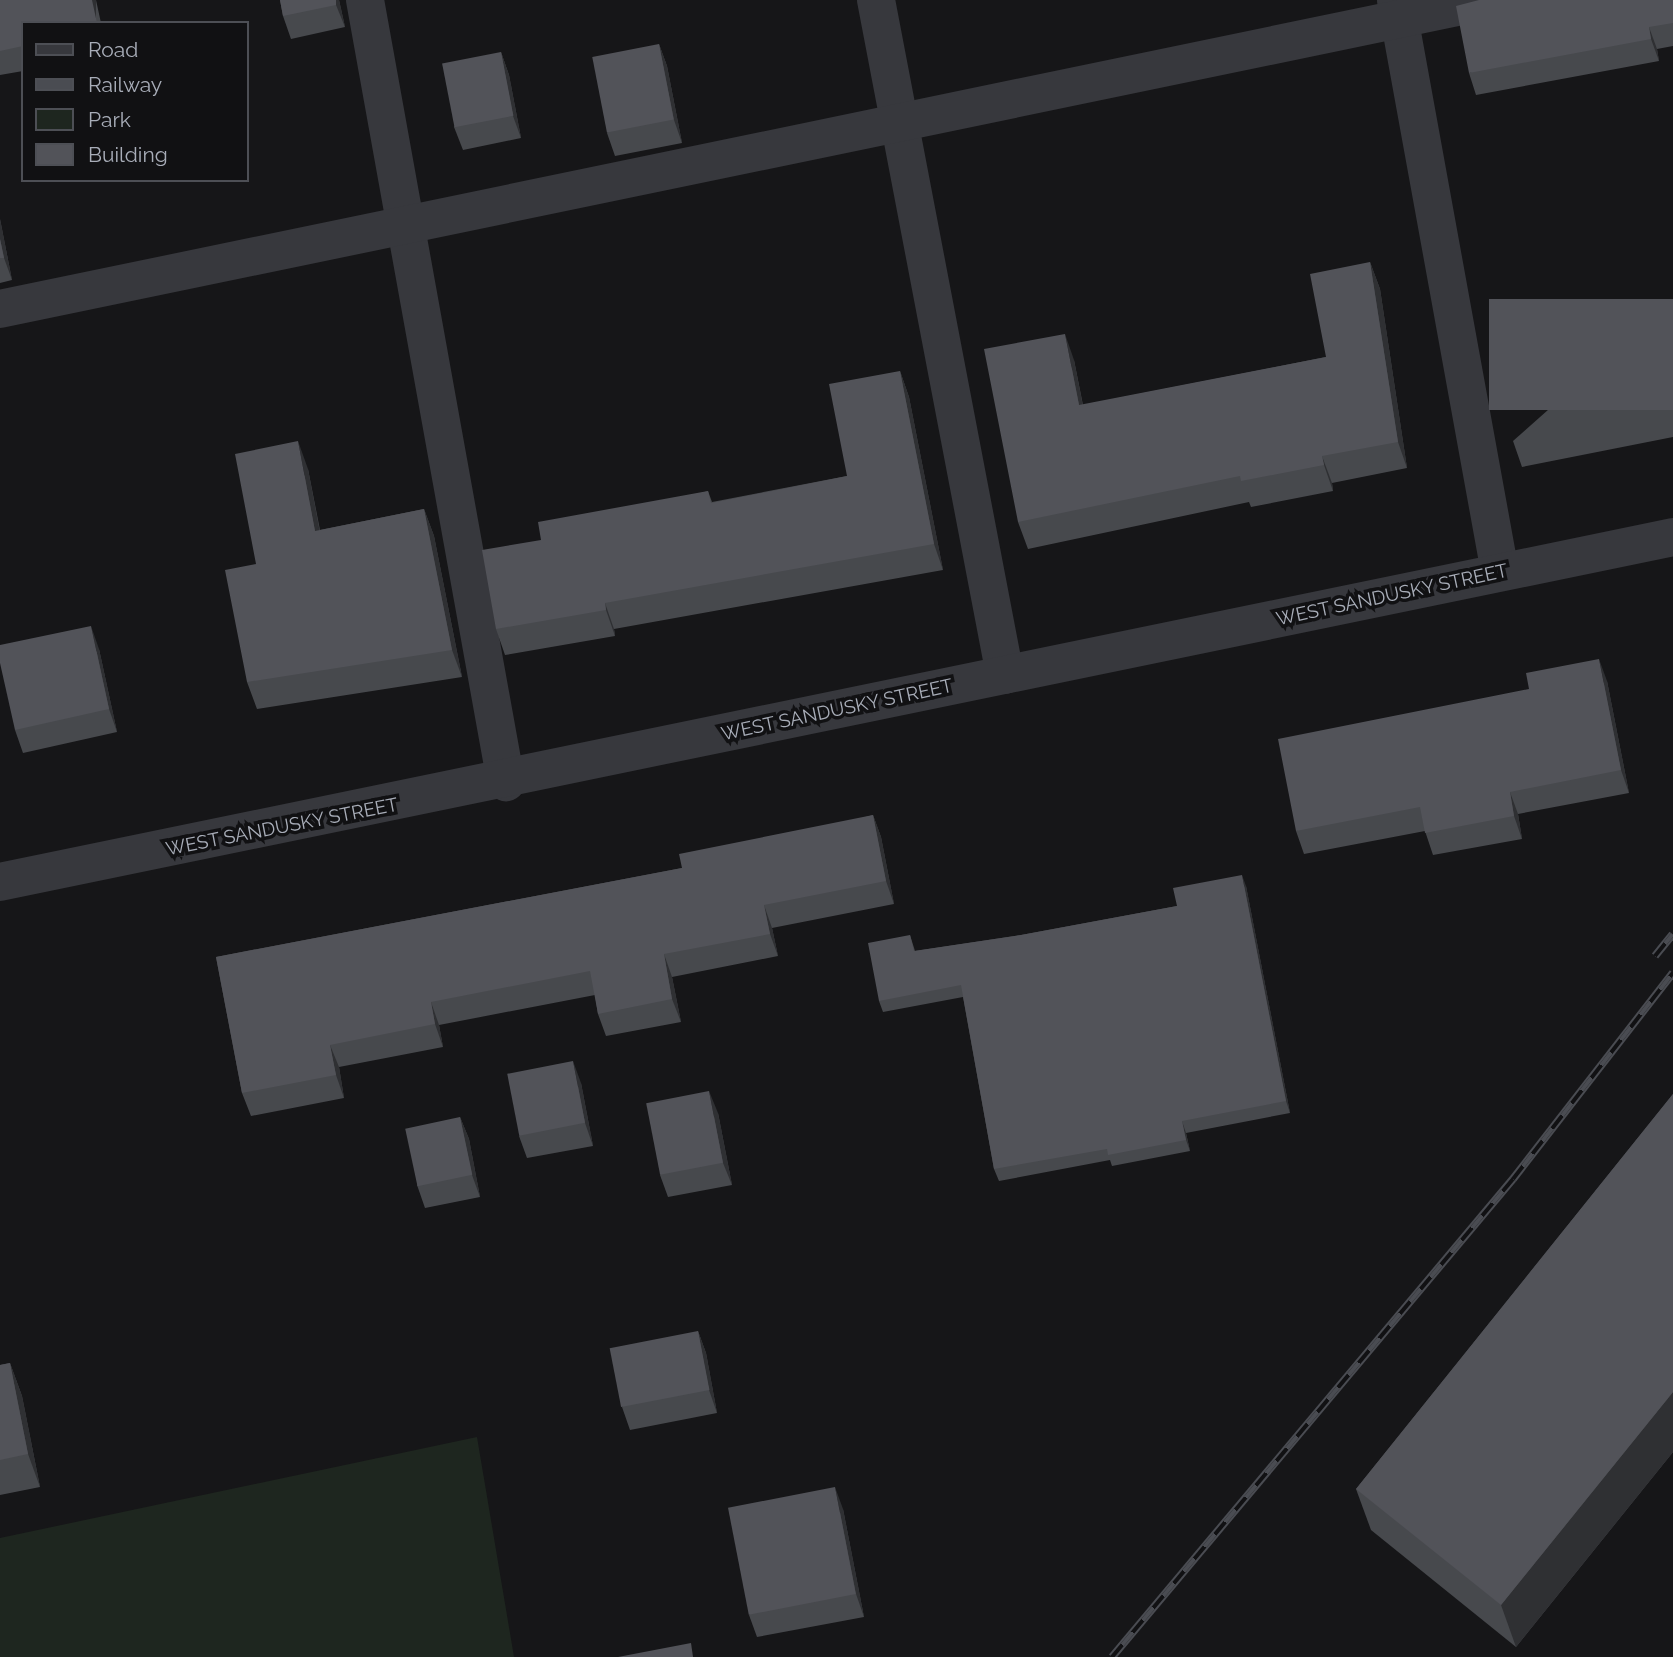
<!DOCTYPE html>
<style>
body{margin:0}
#map{position:relative;width:1673px;height:1657px;overflow:hidden;background:#161618;font-family:Raleway,sans-serif}
div>[style]{position:absolute}
.green>*{inset:0;background:#1e261f}
.minor>*{height:38px;margin:-19px;padding:0 19px;transform-origin:19px;border-radius:19px;background:#37383d}
.rail>*{height:8px;margin-top:-4px;transform-origin:0;background:repeating-linear-gradient(90deg,#111113 0 16px,#4a4c52 0 32px);box-sizing:border-box;border-block:2px solid #4a4c52}
.wall>*{inset:0;background:#47494d}
.shaded-wall>*{inset:0;background:#2f3033;transform-origin:0 0}
.building>*{inset:0;background:#525359;transform-origin:0 0}
span{translate:-50% -50%;white-space:nowrap;text-align:center;line-height:1.15;-webkit-text-stroke:7px #111113;paint-order:stroke}
.street-label{font-size:19px;color:#a8adb8}
.legend{position:absolute;left:21px;top:21px;width:228px;height:161px;box-sizing:border-box;background:#111113;border:2px solid #4d4f55;margin:0;padding:9px 12px;list-style:none;font-size:21px;color:#a8adb8}
.legend li{display:flex;align-items:center;gap:14px;height:35px}
.legend b{width:35px;border:2px solid #4d4f55}
</style>
<div id="map">
<div class="green">
<i style="clip-path:polygon(477px 1437px,514px 1657px,0 1657px,0 1538px)"></i>
</div>
<div class="minor">
<i style="left:365px;top:0;width:795px;rotate:79.78deg"></i>
<i style="left:876px;top:0;width:687px;rotate:79.18deg"></i>
<i style="left:1396px;top:0;width:581px;rotate:79.7deg"></i>
<i style="left:0;top:309px;width:1523px;rotate:-11.71deg"></i>
<i style="left:0;top:882px;width:1708px;rotate:-11.65deg"></i>
</div>
<div class="rail">
<i style="left:1655px;top:956px;width:28px;rotate:-51deg"></i>
<i style="left:1112px;top:1657px;width:624px;rotate:-50.01deg"></i>
<i style="left:1513px;top:1179px;width:261px;rotate:-52.2deg"></i>
</div>
<div class="wall">
<i style="clip-path:polygon(0 0,96px 0,101px 23px,23px 23px,23px 71px,0 75px)"></i>
<i style="clip-path:polygon(280px 0,339px 0,345px 27px,291px 39px,283px 16px)"></i>
<i style="clip-path:polygon(1673px 0,1673px 46px,1657px 49px,1659px 61px,1476px 95px,1469px 73px)"></i>
<i style="clip-path:polygon(659px 44px,667px 66px,682px 143px,615px 156px,607px 133px)"></i>
<i style="clip-path:polygon(501px 52px,509px 75px,521px 138px,463px 150px,454px 127px)"></i>
<i style="clip-path:polygon(0 219px,12px 280px,0 283px)"></i>
<i style="clip-path:polygon(1370px 262px,1380px 289px,1407px 468px,1332px 483px,1333px 491px,1251px 507px,1249px 502px,1028px 549px,1018px 522px,1074px 360px,1083px 405px,1326px 357px)"></i>
<i style="clip-path:polygon(1673px 299px,1673px 437px,1522px 467px,1513px 441px)"></i>
<i style="clip-path:polygon(900px 371px,909px 397px,943px 570px,614px 629px,615px 636px,505px 655px,496px 629px,541px 540px,708px 491px,712px 502px,847px 476px)"></i>
<i style="clip-path:polygon(308px 469px,320px 530px,424px 509px,434px 536px,462px 677px,257px 709px,247px 682px,256px 564px)"></i>
<i style="clip-path:polygon(99px 649px,117px 732px,23px 753px,15px 730px)"></i>
<i style="clip-path:polygon(1607px 681px,1629px 793px,1518px 814px,1522px 839px,1433px 855px,1425px 831px,1304px 854px,1296px 831px)"></i>
<i style="clip-path:polygon(873px 815px,881px 837px,894px 904px,772px 928px,778px 956px,672px 977px,681px 1022px,606px 1036px,598px 1014px,595px 995px,439px 1025px,443px 1047px,339px 1067px,344px 1098px,251px 1116px,242px 1093px,216px 957px,682px 868px)"></i>
<i style="clip-path:polygon(1246px 886px,1290px 1113px,1186px 1133px,1190px 1151px,1112px 1166px,1110px 1160px,999px 1181px,994px 1169px,963px 997px,883px 1012px,879px 1001px,910px 935px,915px 951px,1021px 935px,1177px 906px)"></i>
<i style="clip-path:polygon(581px 1083px,593px 1146px,527px 1158px,519px 1136px)"></i>
<i style="clip-path:polygon(1673px 1094px,1673px 1452px,1516px 1647px,1371px 1530px,1356px 1489px)"></i>
<i style="clip-path:polygon(718px 1113px,732px 1185px,668px 1197px,660px 1175px)"></i>
<i style="clip-path:polygon(460px 1117px,469px 1139px,480px 1197px,425px 1208px,417px 1185px)"></i>
<i style="clip-path:polygon(698px 1331px,706px 1353px,717px 1413px,630px 1430px,622px 1407px)"></i>
<i style="clip-path:polygon(10px 1363px,22px 1396px,40px 1487px,0 1495px,0 1365px)"></i>
<i style="clip-path:polygon(843px 1509px,864px 1617px,757px 1637px,749px 1615px)"></i>
</div>
<div class="shaded-wall">
<i style="left:92px;top:0;width:4px;height:24px"></i>
<i style="clip-path:polygon(336px 0,339px 0,345px 27px,336px 5px)"></i>
<i style="clip-path:polygon(1649px 27px,1657px 49px,1659px 61px,1651px 39px)"></i>
<i style="clip-path:polygon(659px 44px,667px 66px,682px 143px,674px 120px)"></i>
<i style="clip-path:polygon(501px 52px,509px 75px,521px 138px,513px 116px)"></i>
<i style="clip-path:polygon(0 219px,12px 280px,4px 258px,0 239px)"></i>
<i style="clip-path:polygon(1370px 262px,1380px 289px,1407px 468px,1398px 442px)"></i>
<i style="clip-path:polygon(1065px 334px,1074px 360px,1088px 432px,1079px 405px)"></i>
<i style="clip-path:polygon(900px 371px,909px 397px,943px 570px,934px 544px)"></i>
<i style="clip-path:polygon(298px 441px,308px 469px,325px 559px,315px 531px)"></i>
<i style="clip-path:polygon(1322px 456px,1332px 483px,1333px 491px,1324px 465px)"></i>
<i style="clip-path:polygon(424px 509px,434px 536px,462px 677px,452px 650px)"></i>
<i style="clip-path:polygon(605px 603px,614px 629px,615px 636px,606px 610px)"></i>
<i style="clip-path:polygon(91px 626px,99px 649px,117px 732px,109px 709px)"></i>
<i style="clip-path:polygon(1599px 659px,1607px 681px,1629px 793px,1621px 770px)"></i>
<i style="clip-path:polygon(1510px 792px,1518px 814px,1522px 839px,1514px 816px)"></i>
<i style="clip-path:polygon(873px 815px,881px 837px,894px 904px,886px 881px)"></i>
<i style="clip-path:polygon(1242px 875px,1246px 886px,1290px 1113px,1286px 1101px)"></i>
<i style="clip-path:polygon(764px 905px,772px 928px,778px 956px,770px 934px)"></i>
<i style="clip-path:polygon(664px 954px,672px 977px,681px 1022px,672px 999px)"></i>
<i style="clip-path:polygon(431px 1002px,439px 1025px,443px 1047px,435px 1024px)"></i>
<i style="clip-path:polygon(330px 1045px,339px 1067px,344px 1098px,336px 1075px)"></i>
<i style="clip-path:polygon(573px 1061px,581px 1083px,593px 1146px,585px 1123px)"></i>
<i style="clip-path:polygon(709px 1091px,718px 1113px,732px 1185px,723px 1163px)"></i>
<i style="clip-path:polygon(460px 1117px,469px 1139px,480px 1197px,472px 1175px)"></i>
<i style="clip-path:polygon(1182px 1121px,1186px 1133px,1190px 1151px,1186px 1140px)"></i>
<i style="clip-path:polygon(698px 1331px,706px 1353px,717px 1413px,709px 1390px)"></i>
<i style="clip-path:polygon(10px 1363px,22px 1396px,40px 1487px,28px 1454px)"></i>
<i style="clip-path:polygon(1673px 1392px,1673px 1452px,1516px 1647px,1501px 1605px)"></i>
<i style="clip-path:polygon(835px 1487px,843px 1509px,864px 1617px,856px 1594px)"></i>
</div>
<div class="building">
<i style="clip-path:polygon(0 0,92px 0,97px 23px,23px 23px,23px 46px,0 51px)"></i>
<i style="clip-path:polygon(280px 0,336px 0,336px 5px,283px 16px)"></i>
<i style="clip-path:polygon(1479px 0,1673px 0,1673px 23px,1649px 27px,1651px 39px,1469px 73px,1456px 6px)"></i>
<i style="left:659px;top:44px;width:77px;height:68px;rotate:79deg"></i>
<i style="left:501px;top:52px;width:65px;height:60px;rotate:79deg"></i>
<i style="clip-path:polygon(0 239px,4px 258px,0 258px)"></i>
<i style="clip-path:polygon(1370px 262px,1398px 442px,1322px 456px,1324px 465px,1241px 481px,1240px 476px,1018px 522px,984px 349px,1065px 334px,1079px 405px,1326px 357px,1310px 274px)"></i>
<i style="left:1673px;top:299px;width:111px;height:184px;rotate:90deg"></i>
<i style="clip-path:polygon(900px 371px,934px 544px,605px 603px,606px 610px,496px 629px,482px 550px,541px 540px,538px 522px,708px 491px,711px 503px,847px 476px,829px 384px)"></i>
<i style="clip-path:polygon(298px 441px,315px 531px,424px 509px,452px 650px,247px 682px,225px 570px,256px 564px,235px 454px)"></i>
<i style="clip-path:polygon(91px 626px,109px 709px,15px 730px,0 663px,0 645px)"></i>
<i style="clip-path:polygon(1599px 659px,1621px 770px,1510px 792px,1514px 816px,1425px 833px,1420px 807px,1296px 831px,1278px 739px,1529px 689px,1526px 673px)"></i>
<i style="clip-path:polygon(873px 815px,886px 881px,764px 905px,770px 934px,664px 954px,672px 999px,598px 1014px,590px 971px,431px 1002px,435px 1024px,330px 1045px,336px 1075px,242px 1093px,216px 957px,682px 868px,679px 854px)"></i>
<i style="clip-path:polygon(1242px 875px,1286px 1101px,1182px 1121px,1186px 1140px,1108px 1155px,1107px 1149px,994px 1169px,961px 985px,879px 1001px,868px 943px,910px 935px,914px 951px,1021px 935px,1177px 906px,1173px 888px)"></i>
<i style="left:573px;top:1061px;width:63px;height:67px;rotate:79deg"></i>
<i style="left:709px;top:1091px;width:73px;height:64px;rotate:79deg"></i>
<i style="clip-path:polygon(1673px 1094px,1673px 1392px,1501px 1605px,1356px 1489px)"></i>
<i style="left:460px;top:1117px;width:59px;height:56px;rotate:78deg"></i>
<i style="left:698px;top:1331px;width:60px;height:90px;rotate:79deg"></i>
<i style="clip-path:polygon(10px 1363px,28px 1454px,0 1460px,0 1365px)"></i>
<i style="left:835px;top:1487px;width:109px;height:109px;rotate:79deg"></i>
<i style="clip-path:polygon(691px 1643px,693px 1657px,618px 1657px)"></i>
</div>
<div class="street-label">
<span style="left:1392px;top:595px;rotate:-12deg">WEST SANDUSKY STREET</span>
<span style="left:837px;top:710px;rotate:-12deg">WEST SANDUSKY STREET</span>
<span style="left:282px;top:827px;rotate:-11deg">WEST SANDUSKY STREET</span>
</div>
<ul class="legend">
<li><b style="height:9px;background:#37383d"></b>Road</li>
<li><b style="height:9px;background:#4a4c52"></b>Railway</li>
<li><b style="height:19px;background:#1e261f"></b>Park</li>
<li><b style="height:19px;background:#525359"></b>Building</li>
</ul>
</div>
